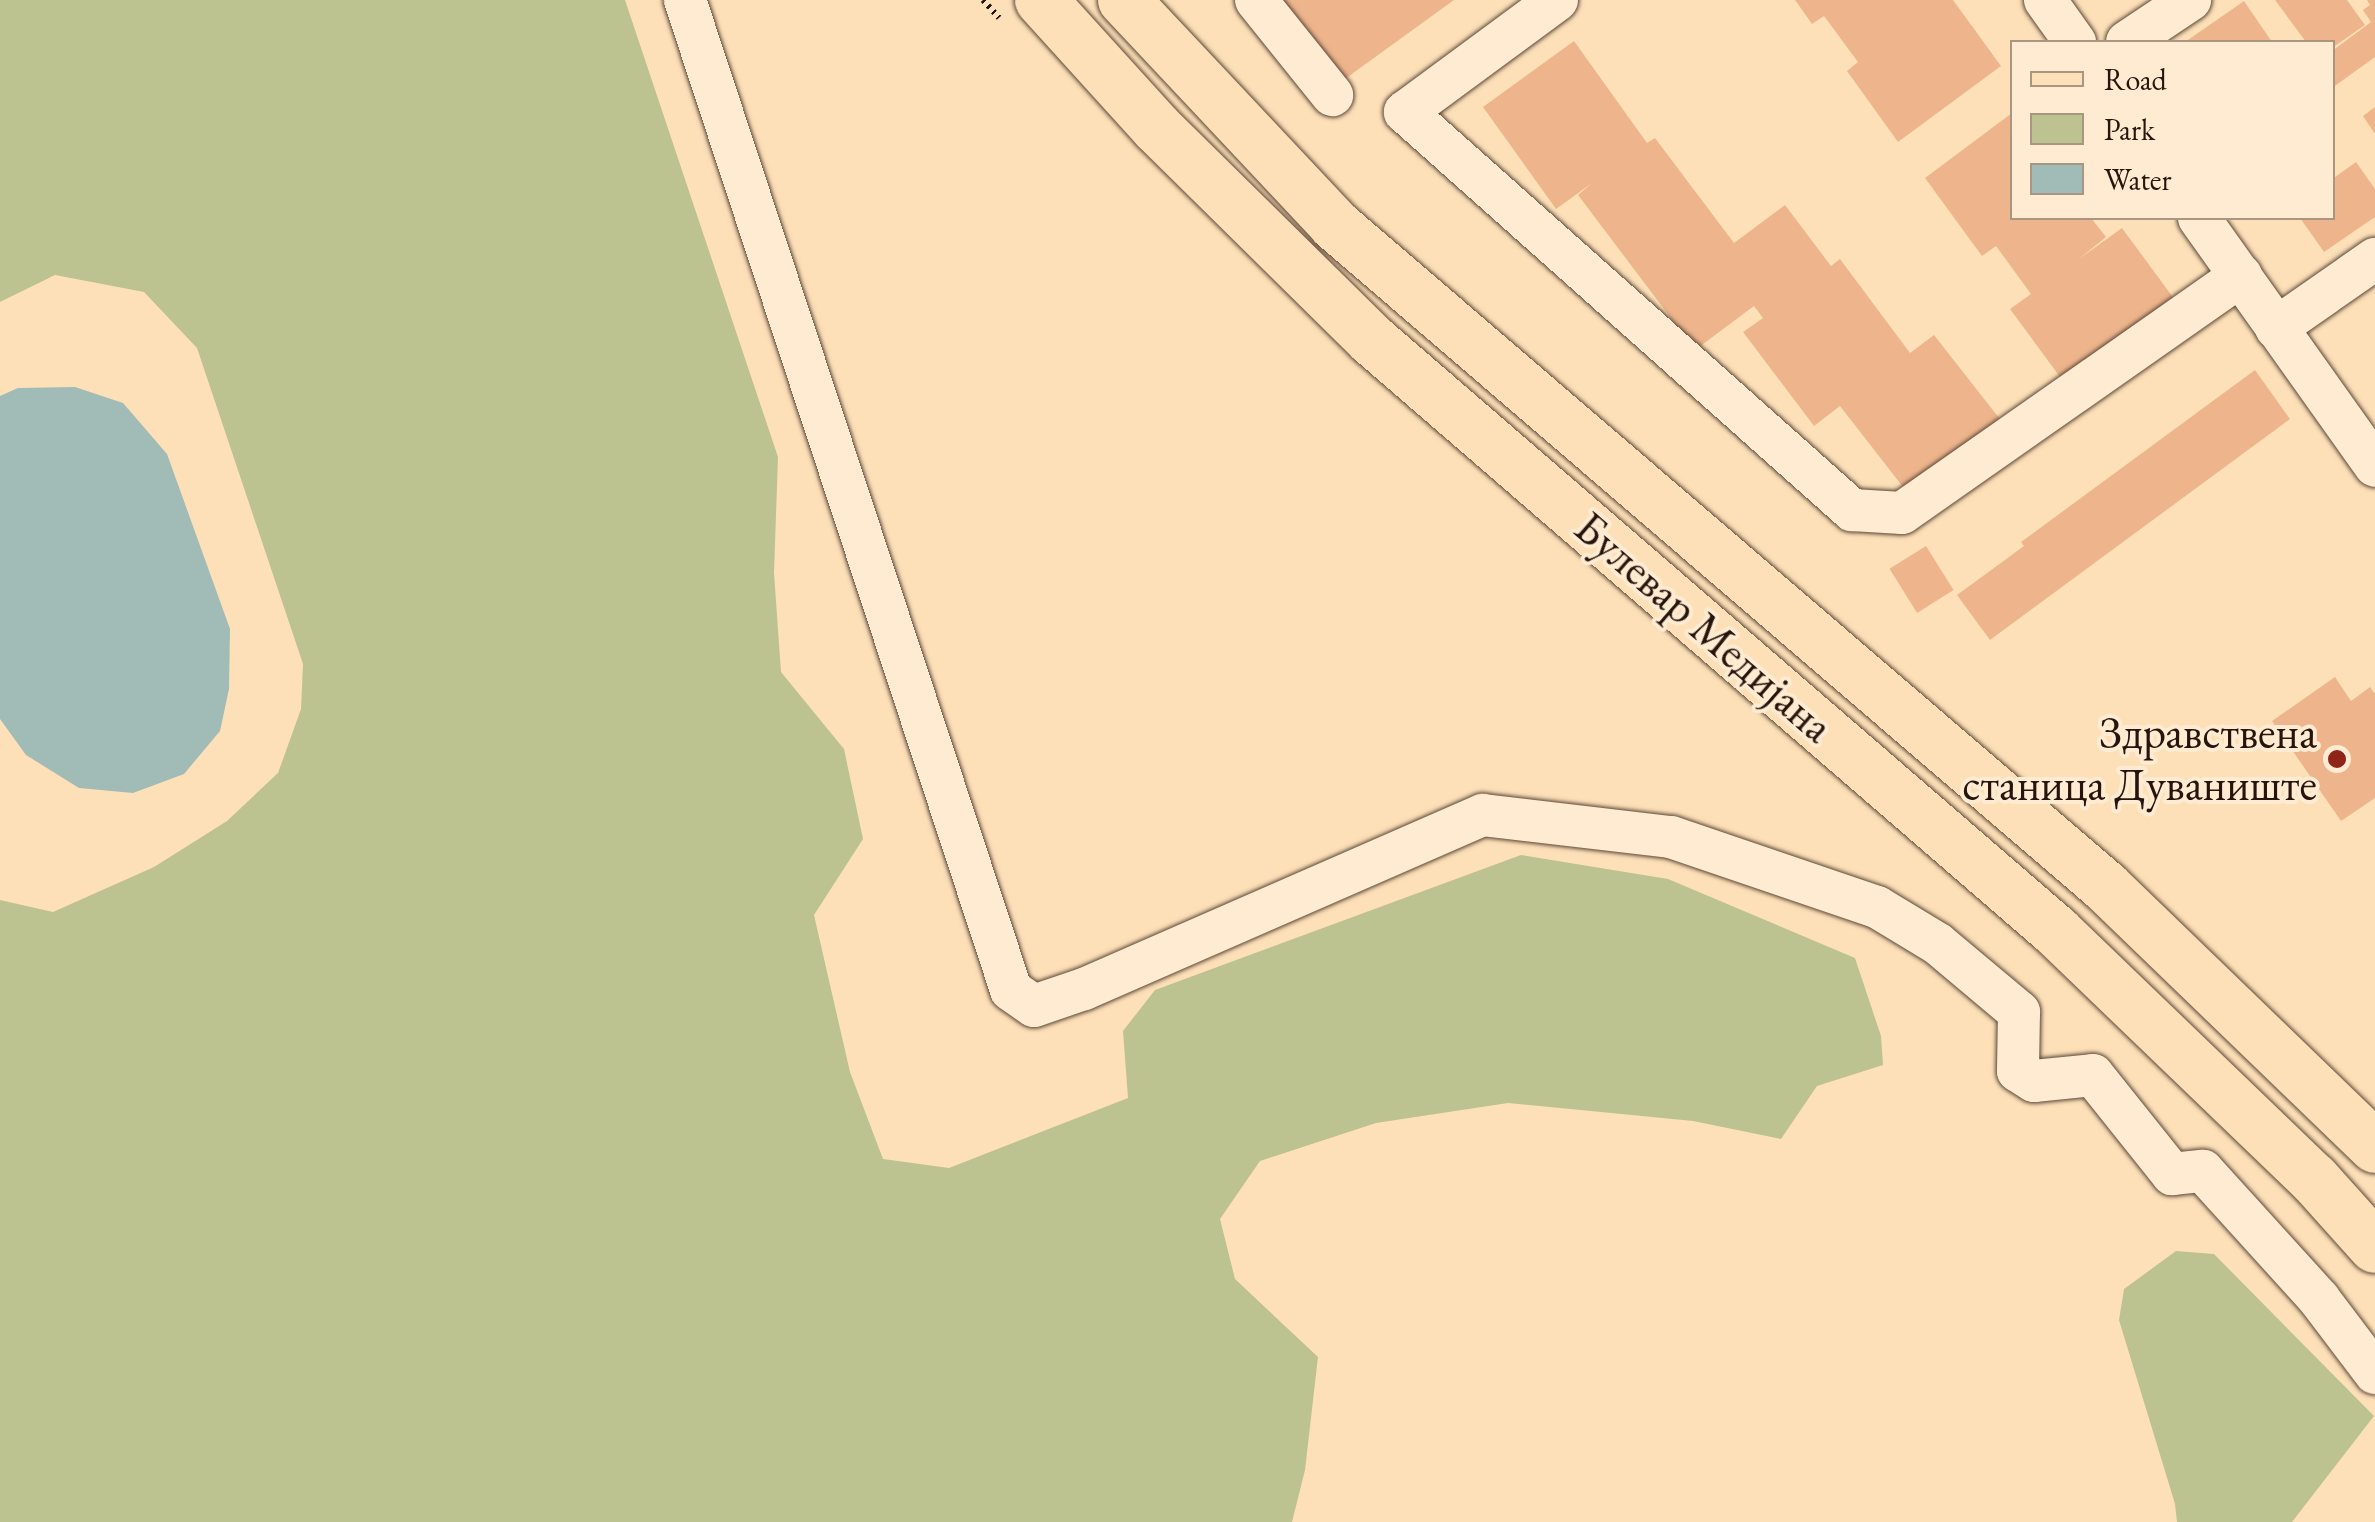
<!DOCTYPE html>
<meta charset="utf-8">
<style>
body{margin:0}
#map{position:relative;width:2375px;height:1522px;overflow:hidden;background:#fde0b8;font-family:"EB Garamond",serif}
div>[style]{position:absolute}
.green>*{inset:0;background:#bdc390}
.water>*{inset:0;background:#a1bbb6}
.building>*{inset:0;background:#eeb58c;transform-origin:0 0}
.path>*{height:6px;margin-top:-3px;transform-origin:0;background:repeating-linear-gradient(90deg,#27140c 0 2.5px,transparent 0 7.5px)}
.roads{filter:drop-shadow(0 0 2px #5c4737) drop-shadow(0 0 2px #5c4737)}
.minor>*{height:42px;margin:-21px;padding:0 21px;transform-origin:21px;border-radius:21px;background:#feebd1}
.major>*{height:52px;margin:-26px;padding:0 26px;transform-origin:26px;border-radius:26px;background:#fde0b8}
.dots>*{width:28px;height:28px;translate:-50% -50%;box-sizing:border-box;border:5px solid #feebd1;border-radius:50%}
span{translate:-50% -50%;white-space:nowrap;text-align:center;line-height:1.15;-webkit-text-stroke:8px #feebd1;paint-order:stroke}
.street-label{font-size:45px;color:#27140c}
.poi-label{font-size:45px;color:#27140c}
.right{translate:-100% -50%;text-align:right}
.legend{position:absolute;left:2010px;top:40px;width:325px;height:180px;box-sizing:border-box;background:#feebd1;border:2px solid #a89582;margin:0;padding:12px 18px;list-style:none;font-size:30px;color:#27140c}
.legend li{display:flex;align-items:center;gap:20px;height:50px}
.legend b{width:50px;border:2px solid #a89582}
</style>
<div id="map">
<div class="green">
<i style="clip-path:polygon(0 0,625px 0,778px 457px,774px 573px,781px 672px,844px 749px,863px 839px,814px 915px,850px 1072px,883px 1159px,949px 1168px,1128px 1098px,1123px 1031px,1155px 990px,1521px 855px,1668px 879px,1855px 958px,1881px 1036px,1883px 1065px,1817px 1086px,1781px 1139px,1693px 1121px,1508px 1103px,1376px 1123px,1260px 1161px,1220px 1219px,1235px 1279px,1318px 1357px,1305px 1470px,1292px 1522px,0 1522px,0 900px,53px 912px,154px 867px,227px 821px,278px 773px,301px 709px,303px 664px,197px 348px,144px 292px,55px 275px,0 302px)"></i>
<i style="clip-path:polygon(2176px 1251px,2214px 1254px,2374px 1416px,2292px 1522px,2177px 1522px,2175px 1504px,2119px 1320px,2124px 1289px)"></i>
</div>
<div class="water">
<i style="clip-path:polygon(75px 387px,123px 403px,167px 454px,230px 629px,229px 689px,220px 731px,184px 774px,133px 793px,79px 788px,26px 755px,0 719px,0 396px,18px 388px)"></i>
</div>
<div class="building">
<i style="clip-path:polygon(1277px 0,1454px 0,1338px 84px)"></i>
<i style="clip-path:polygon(1795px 0,1953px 0,2001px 66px,1898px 142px,1847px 71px,1858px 62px,1824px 16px,1812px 24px)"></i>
<i style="clip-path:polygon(2275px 0,2347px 0,2365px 25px,2332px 48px,2332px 42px,2306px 42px)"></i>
<i style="clip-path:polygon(2367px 0,2375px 0,2375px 57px,2332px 88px,2332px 51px,2371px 22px,2363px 10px,2370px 5px)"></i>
<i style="clip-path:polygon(2244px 1px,2272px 42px,2185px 42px)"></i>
<i style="clip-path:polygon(1574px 41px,1647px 143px,1655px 138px,1734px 243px,1785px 205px,1831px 266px,1840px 259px,1910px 353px,1934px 335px,2003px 423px,1910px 496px,1840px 406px,1814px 426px,1743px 332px,1763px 318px,1754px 306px,1695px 350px,1578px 195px,1592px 183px,1556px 209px,1483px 107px)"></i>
<i style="clip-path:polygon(2375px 107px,2375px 134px,2363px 116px)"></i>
<i style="clip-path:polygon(2012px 113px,2012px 218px,2091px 218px,2106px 237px,2079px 259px,2122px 228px,2175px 300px,2063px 381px,2010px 309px,2031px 294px,1996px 246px,1982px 256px,1925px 178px)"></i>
<i style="clip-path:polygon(2356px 162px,2375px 189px,2375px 217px,2324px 252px,2300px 218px,2332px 218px,2332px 173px,2335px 177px)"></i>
<i style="clip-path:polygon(2255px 370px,2290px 419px,1990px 640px,1957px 595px,2024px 546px,2021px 542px)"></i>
<i style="left:1926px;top:546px;width:52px;height:43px;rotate:58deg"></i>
<i style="clip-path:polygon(2335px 677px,2351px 701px,2370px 687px,2375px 694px,2375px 798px,2341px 821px,2272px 721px)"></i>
</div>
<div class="path">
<i style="left:983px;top:0;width:24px;rotate:48deg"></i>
</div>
<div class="roads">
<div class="minor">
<i style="left:685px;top:0;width:1042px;rotate:71.77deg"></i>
<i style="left:1011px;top:990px;width:28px;rotate:35deg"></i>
<i style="left:1034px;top:1006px;width:53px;rotate:-18.8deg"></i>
<i style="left:1084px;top:989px;width:435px;rotate:-23.6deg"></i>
<i style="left:1483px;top:815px;width:189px;rotate:6.7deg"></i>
<i style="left:1671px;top:837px;width:218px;rotate:18.8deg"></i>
<i style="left:1877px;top:907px;width:71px;rotate:31.2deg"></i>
<i style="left:1938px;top:944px;width:106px;rotate:40deg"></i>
<i style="left:2019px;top:1012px;width:59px;rotate:91deg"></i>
<i style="left:2018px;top:1071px;width:19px;rotate:32deg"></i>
<i style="left:2034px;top:1081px;width:59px;rotate:-5.8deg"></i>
<i style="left:2093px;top:1075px;width:127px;rotate:51.4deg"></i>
<i style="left:2172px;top:1174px;width:31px;rotate:-6deg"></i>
<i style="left:2203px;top:1171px;width:173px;rotate:47.8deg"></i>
<i style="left:2319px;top:1299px;width:93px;rotate:52.9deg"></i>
<i style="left:1256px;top:0;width:122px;rotate:51.3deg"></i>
<i style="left:1557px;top:0;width:189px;rotate:143.6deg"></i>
<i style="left:1405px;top:112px;width:599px;rotate:41.68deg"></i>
<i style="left:1852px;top:510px;width:50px;rotate:3.4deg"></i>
<i style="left:1902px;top:513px;width:414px;rotate:-35deg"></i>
<i style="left:2045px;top:0;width:52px;rotate:54.5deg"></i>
<i style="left:2127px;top:42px;width:76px;rotate:-33.7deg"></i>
<i style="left:2199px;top:218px;width:304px;rotate:54.6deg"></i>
<i style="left:2276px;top:328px;width:121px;rotate:-34.9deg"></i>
</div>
<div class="major">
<i style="left:1041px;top:0;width:171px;rotate:47.8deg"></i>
<i style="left:1156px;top:127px;width:303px;rotate:44.6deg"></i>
<i style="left:1372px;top:340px;width:905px;rotate:40.83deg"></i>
<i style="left:2057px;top:932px;width:356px;rotate:43.9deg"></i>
<i style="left:2314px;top:1179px;width:91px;rotate:48.1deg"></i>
<i style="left:1124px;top:0;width:308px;rotate:46.8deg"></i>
<i style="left:1335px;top:225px;width:1016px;rotate:40.65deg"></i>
<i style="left:2106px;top:887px;width:374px;rotate:44deg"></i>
</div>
</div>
<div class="dots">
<i style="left:2337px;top:759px;background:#8f2418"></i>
</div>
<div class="street-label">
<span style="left:1704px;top:627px;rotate:41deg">Булевар Медијана</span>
</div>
<div class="poi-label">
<span class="right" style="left:2317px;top:759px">Здравствена<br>станица Дуваниште</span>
</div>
<ul class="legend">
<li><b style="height:12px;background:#fde0b8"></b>Road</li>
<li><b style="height:28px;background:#bdc390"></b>Park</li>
<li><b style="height:28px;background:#a1bbb6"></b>Water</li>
</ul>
</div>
